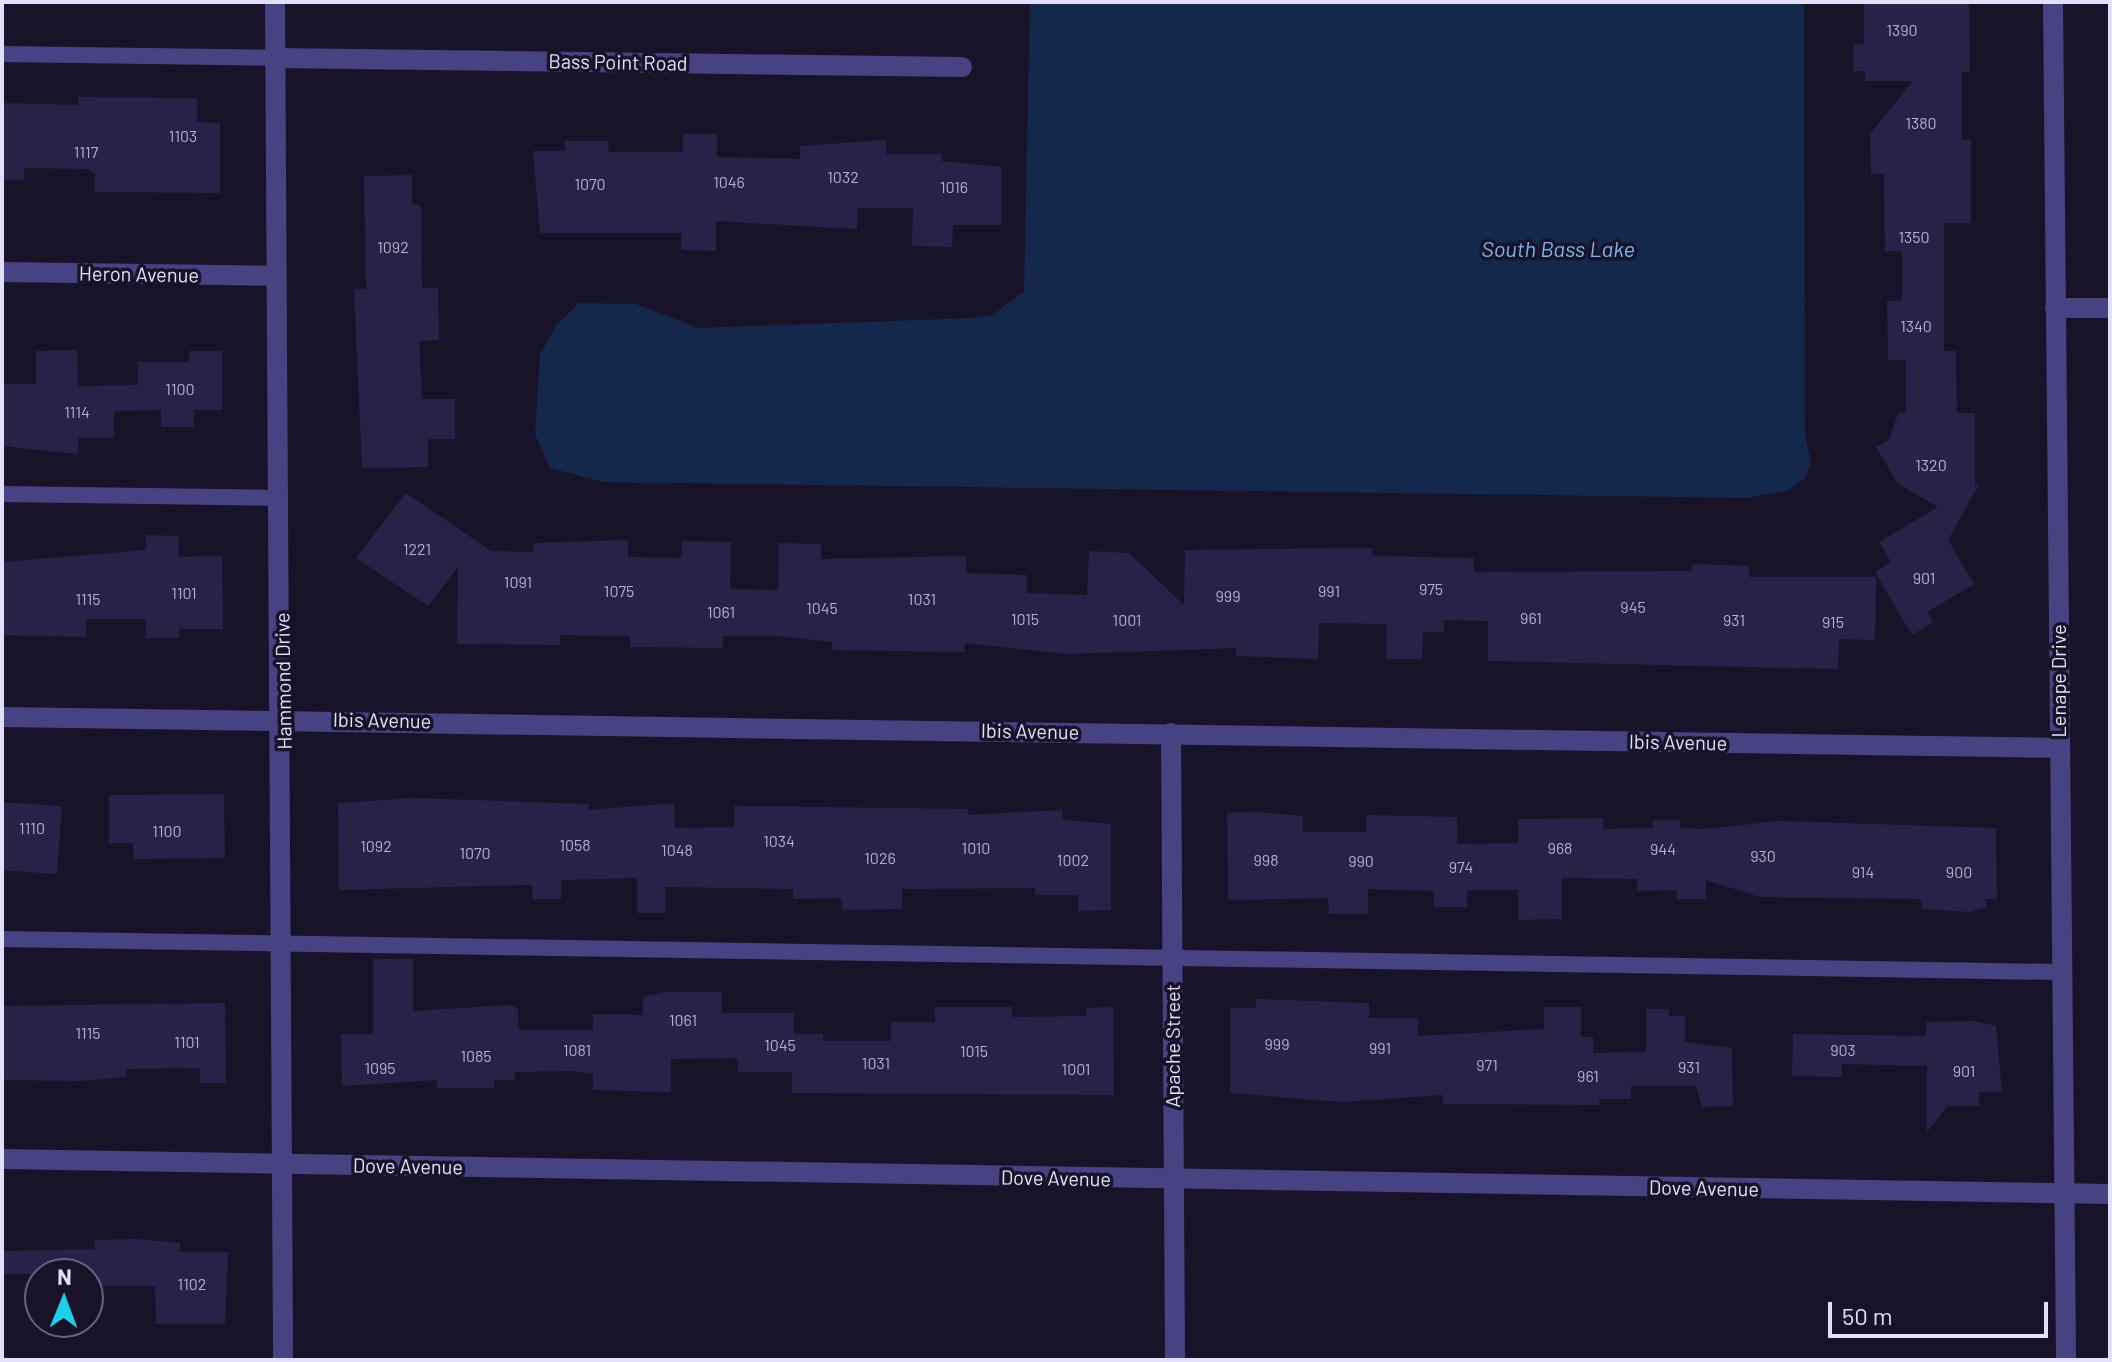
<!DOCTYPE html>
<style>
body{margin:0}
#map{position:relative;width:2112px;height:1362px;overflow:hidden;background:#181329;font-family:Barlow,sans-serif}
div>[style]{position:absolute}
.water>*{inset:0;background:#14284c}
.building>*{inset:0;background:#2a2148;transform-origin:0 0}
.service>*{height:16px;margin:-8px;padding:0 8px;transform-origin:8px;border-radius:8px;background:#474383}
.minor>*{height:20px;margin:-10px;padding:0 10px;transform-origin:10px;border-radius:10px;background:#474383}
.tertiary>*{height:20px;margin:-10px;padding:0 10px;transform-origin:10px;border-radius:10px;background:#474383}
span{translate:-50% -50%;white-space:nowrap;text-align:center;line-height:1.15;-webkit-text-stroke:7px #181329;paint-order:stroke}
.number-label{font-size:16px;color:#b4afcf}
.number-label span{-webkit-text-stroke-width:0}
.street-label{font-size:20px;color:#e2defc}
.water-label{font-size:22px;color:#76b6f2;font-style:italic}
.frame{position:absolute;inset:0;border:4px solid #e2defc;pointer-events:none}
.north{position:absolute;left:24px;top:1258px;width:80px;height:80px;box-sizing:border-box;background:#181329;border:2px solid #69647d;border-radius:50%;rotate:1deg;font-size:22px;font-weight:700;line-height:32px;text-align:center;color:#e2defc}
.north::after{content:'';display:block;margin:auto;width:28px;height:36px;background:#1dd0ea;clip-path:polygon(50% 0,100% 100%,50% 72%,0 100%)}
.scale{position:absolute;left:1828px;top:1302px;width:220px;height:36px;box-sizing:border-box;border:4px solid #e2defc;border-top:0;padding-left:10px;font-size:24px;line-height:28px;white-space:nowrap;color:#e2defc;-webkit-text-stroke:6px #181329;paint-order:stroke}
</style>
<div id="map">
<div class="water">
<i style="clip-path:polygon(1030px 2px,1804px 2px,1805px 434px,1811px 462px,1805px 478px,1789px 490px,1748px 498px,603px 482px,550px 468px,535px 434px,540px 355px,557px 324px,579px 303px,636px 304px,698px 328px,973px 318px,992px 315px,1024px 292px)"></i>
</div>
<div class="building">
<i style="clip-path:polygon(1864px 2px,1969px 2px,1970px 72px,1962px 72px,1962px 140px,1971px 139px,1971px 223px,1944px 223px,1944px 351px,1956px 351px,1957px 413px,1975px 413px,1975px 486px,1980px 482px,1948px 540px,1974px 584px,1927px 612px,1933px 622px,1912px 635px,1875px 572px,1891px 562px,1879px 542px,1938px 507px,1898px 484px,1876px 447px,1889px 440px,1898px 413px,1906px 413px,1906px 360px,1888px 360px,1887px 301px,1902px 301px,1902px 251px,1885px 251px,1884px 174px,1871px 174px,1870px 134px,1913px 81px,1865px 81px,1865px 71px,1853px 71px,1854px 44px,1864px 44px)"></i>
<i style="clip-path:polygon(78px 97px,197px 98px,197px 122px,220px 123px,220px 193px,95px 192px,95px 174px,87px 169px,24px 168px,24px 180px,2px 180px,2px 103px,78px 105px)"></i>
<i style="clip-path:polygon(683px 134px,717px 134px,717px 157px,800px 159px,800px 146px,886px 140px,886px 154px,942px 154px,941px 161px,1001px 167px,1001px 225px,953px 225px,952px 247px,912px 246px,913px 208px,857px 208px,857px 229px,716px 221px,716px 251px,681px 250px,682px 233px,540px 233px,533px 151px,565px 151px,565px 141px,608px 141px,609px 152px,683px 152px)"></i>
<i style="clip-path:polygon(412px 175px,412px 204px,421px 205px,422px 288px,438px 288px,439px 340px,419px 341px,422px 399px,455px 399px,455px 439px,428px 439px,428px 467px,362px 468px,354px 289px,366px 289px,364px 176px)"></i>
<i style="clip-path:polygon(77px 350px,78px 386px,138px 385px,138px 362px,189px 362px,189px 351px,222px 351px,222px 410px,194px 410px,194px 427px,161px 427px,161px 410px,114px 411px,114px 438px,78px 438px,78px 454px,2px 446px,2px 384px,36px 384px,36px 351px)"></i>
<i style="clip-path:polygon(406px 493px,491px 551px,533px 552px,534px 543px,628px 540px,628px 557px,682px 558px,682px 541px,731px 542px,730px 589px,778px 590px,779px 543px,821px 544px,821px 559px,966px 556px,966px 573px,1027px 575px,1027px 593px,1087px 595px,1089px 551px,1129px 553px,1184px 605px,1185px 550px,1372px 548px,1372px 556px,1474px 558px,1474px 572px,1691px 571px,1692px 564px,1749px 566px,1749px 577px,1876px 577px,1875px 640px,1839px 639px,1838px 669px,1488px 661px,1488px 621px,1444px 620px,1444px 632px,1423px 632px,1422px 659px,1386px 659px,1387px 624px,1319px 623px,1318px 659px,1236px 656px,1236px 648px,1067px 654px,965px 643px,965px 652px,832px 650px,832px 642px,777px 636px,723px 636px,723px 648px,630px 647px,630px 636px,560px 635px,560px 645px,457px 644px,458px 567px,428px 606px,356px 558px)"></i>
<i style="clip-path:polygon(146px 535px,179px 536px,178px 557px,222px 556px,223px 629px,179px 629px,179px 638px,146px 638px,146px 619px,86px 619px,86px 637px,2px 635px,2px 562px,146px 550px)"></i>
<i style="clip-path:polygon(224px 794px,225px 858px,134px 859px,133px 843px,109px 843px,109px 795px)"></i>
<i style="clip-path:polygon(414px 798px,589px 804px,589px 810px,674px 803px,675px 828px,734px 827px,734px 806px,968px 809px,968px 815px,1062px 810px,1063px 820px,1111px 824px,1111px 910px,1078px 911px,1078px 895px,1035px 895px,1035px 888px,902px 889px,902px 909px,842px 910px,842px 898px,793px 899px,793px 889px,665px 887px,665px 913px,637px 913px,637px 878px,561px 880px,561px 899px,533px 899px,532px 885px,339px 890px,338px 803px)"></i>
<i style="left:2px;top:802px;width:60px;height:68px;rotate:4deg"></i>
<i style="clip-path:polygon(1257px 812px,1303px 816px,1303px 832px,1366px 832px,1366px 815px,1457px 817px,1457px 844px,1518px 843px,1518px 819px,1603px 818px,1603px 829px,1653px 828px,1653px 820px,1680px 820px,1680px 828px,1705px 829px,1779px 821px,1996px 828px,1997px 899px,1985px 899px,1987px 907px,1970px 912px,1922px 909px,1921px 899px,1760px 897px,1706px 880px,1706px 899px,1677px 899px,1677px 890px,1637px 891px,1637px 879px,1562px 878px,1562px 919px,1518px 920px,1518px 890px,1467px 890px,1467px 907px,1434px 907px,1434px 891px,1368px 889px,1368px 914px,1329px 914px,1328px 898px,1228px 900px,1227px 813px)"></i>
<i style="clip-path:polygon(373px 959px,413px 959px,413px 1011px,511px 1005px,518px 1009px,518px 1030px,593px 1030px,593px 1014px,643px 1015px,643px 997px,665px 992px,722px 992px,722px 1013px,794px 1013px,794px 1034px,823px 1034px,823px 1041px,891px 1041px,891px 1022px,935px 1022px,935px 1007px,1012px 1007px,1012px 1017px,1086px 1016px,1086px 1008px,1113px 1007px,1114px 1095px,792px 1093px,792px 1072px,738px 1072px,738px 1058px,671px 1059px,671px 1092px,593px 1090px,593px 1074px,574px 1071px,515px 1072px,515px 1080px,494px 1080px,494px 1088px,437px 1088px,437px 1080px,342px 1086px,341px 1034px,373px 1034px)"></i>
<i style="clip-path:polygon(1256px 999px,1369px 1003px,1369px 1018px,1418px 1018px,1418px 1036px,1544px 1029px,1544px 1007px,1581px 1007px,1581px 1037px,1593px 1037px,1593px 1053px,1646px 1052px,1646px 1009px,1669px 1009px,1669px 1016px,1685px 1016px,1685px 1042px,1732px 1048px,1733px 1106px,1702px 1107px,1696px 1086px,1631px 1086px,1631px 1099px,1599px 1099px,1600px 1105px,1443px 1104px,1443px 1095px,1342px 1102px,1230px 1093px,1230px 1008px,1256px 1008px)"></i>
<i style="clip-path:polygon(225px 1003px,226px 1083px,200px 1083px,200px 1068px,126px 1069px,126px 1077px,81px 1081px,2px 1080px,2px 1006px)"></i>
<i style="clip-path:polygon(1974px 1021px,1996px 1026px,2002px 1092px,1979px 1092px,1979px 1106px,1947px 1106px,1927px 1132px,1927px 1066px,1842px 1064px,1842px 1077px,1792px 1076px,1793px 1034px,1926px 1036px,1926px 1022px)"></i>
<i style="clip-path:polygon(136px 1239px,180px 1243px,180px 1252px,228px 1252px,225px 1324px,156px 1324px,155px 1286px,88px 1286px,88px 1274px,2px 1274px,2px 1251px,95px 1249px,95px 1240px)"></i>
</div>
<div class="service">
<i style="left:2px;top:54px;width:273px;rotate:0.8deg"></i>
<i style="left:2px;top:494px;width:278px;rotate:0.8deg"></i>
<i style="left:2px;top:939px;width:2060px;rotate:0.92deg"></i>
</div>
<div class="minor">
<i style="left:275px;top:2px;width:1358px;rotate:89.66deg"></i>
<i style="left:275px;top:58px;width:687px;rotate:0.75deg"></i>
<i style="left:2px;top:272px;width:274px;rotate:0.8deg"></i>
<i style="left:2055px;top:308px;width:55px"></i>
<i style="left:2px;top:717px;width:2057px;rotate:0.86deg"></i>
<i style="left:1171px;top:733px;width:627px;rotate:89.63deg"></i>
<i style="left:2px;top:1159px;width:2108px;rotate:0.95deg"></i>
</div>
<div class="tertiary">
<i style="left:2053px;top:2px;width:1358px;rotate:89.45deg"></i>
</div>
<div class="number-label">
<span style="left:1902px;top:30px">1390</span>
<span style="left:1921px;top:123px">1380</span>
<span style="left:183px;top:136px">1103</span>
<span style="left:86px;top:152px">1117</span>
<span style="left:843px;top:177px">1032</span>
<span style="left:729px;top:182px">1046</span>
<span style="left:590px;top:184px">1070</span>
<span style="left:954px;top:187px">1016</span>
<span style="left:1914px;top:237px">1350</span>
<span style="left:393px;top:247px">1092</span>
<span style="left:1916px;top:326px">1340</span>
<span style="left:180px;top:389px">1100</span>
<span style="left:77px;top:412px">1114</span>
<span style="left:1931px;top:465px">1320</span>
<span style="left:417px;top:549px">1221</span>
<span style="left:1924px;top:578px">901</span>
<span style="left:518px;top:582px">1091</span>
<span style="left:1431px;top:589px">975</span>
<span style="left:619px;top:591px">1075</span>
<span style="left:1329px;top:591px">991</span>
<span style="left:184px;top:593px">1101</span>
<span style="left:1228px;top:596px">999</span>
<span style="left:88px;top:599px">1115</span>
<span style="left:922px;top:599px">1031</span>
<span style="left:1633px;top:607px">945</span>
<span style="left:822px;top:608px">1045</span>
<span style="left:721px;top:612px">1061</span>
<span style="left:1531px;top:618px">961</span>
<span style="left:1025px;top:619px">1015</span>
<span style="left:1127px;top:620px">1001</span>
<span style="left:1734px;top:620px">931</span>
<span style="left:1833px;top:622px">915</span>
<span style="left:32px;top:828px">1110</span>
<span style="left:167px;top:831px">1100</span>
<span style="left:779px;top:841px">1034</span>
<span style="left:575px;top:845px">1058</span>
<span style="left:376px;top:846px">1092</span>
<span style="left:976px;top:848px">1010</span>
<span style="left:1560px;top:848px">968</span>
<span style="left:1663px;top:849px">944</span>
<span style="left:677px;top:850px">1048</span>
<span style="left:475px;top:853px">1070</span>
<span style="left:1763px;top:856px">930</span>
<span style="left:880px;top:858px">1026</span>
<span style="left:1073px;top:860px">1002</span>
<span style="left:1266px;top:860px">998</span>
<span style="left:1361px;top:861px">990</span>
<span style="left:1461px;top:867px">974</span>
<span style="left:1863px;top:872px">914</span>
<span style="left:1959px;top:872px">900</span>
<span style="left:683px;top:1020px">1061</span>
<span style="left:88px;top:1033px">1115</span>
<span style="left:187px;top:1042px">1101</span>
<span style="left:1277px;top:1044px">999</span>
<span style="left:780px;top:1045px">1045</span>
<span style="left:1380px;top:1048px">991</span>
<span style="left:577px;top:1050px">1081</span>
<span style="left:1843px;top:1050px">903</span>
<span style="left:974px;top:1051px">1015</span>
<span style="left:476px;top:1056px">1085</span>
<span style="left:876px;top:1063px">1031</span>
<span style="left:1487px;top:1065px">971</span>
<span style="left:1689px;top:1067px">931</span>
<span style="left:380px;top:1068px">1095</span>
<span style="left:1076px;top:1069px">1001</span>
<span style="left:1964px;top:1071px">901</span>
<span style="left:1588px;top:1076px">961</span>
<span style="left:192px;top:1284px">1102</span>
</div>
<div class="street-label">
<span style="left:618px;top:62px;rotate:1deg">Bass Point Road</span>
<span style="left:139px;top:274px;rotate:1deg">Heron Avenue</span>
<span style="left:283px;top:681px;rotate:-91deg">Hammond Drive</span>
<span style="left:2058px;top:681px;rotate:-90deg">Lenape Drive</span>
<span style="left:382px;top:720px;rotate:1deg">Ibis Avenue</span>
<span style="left:1030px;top:731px;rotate:1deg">Ibis Avenue</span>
<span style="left:1678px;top:742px;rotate:1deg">Ibis Avenue</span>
<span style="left:1172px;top:1046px;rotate:-90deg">Apache Street</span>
<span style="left:408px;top:1166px;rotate:1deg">Dove Avenue</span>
<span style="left:1056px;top:1178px;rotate:1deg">Dove Avenue</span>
<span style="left:1704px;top:1188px;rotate:1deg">Dove Avenue</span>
</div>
<div class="water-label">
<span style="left:1558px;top:249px">South Bass Lake</span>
</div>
<div class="frame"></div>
<div class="north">N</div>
<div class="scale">50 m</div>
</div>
